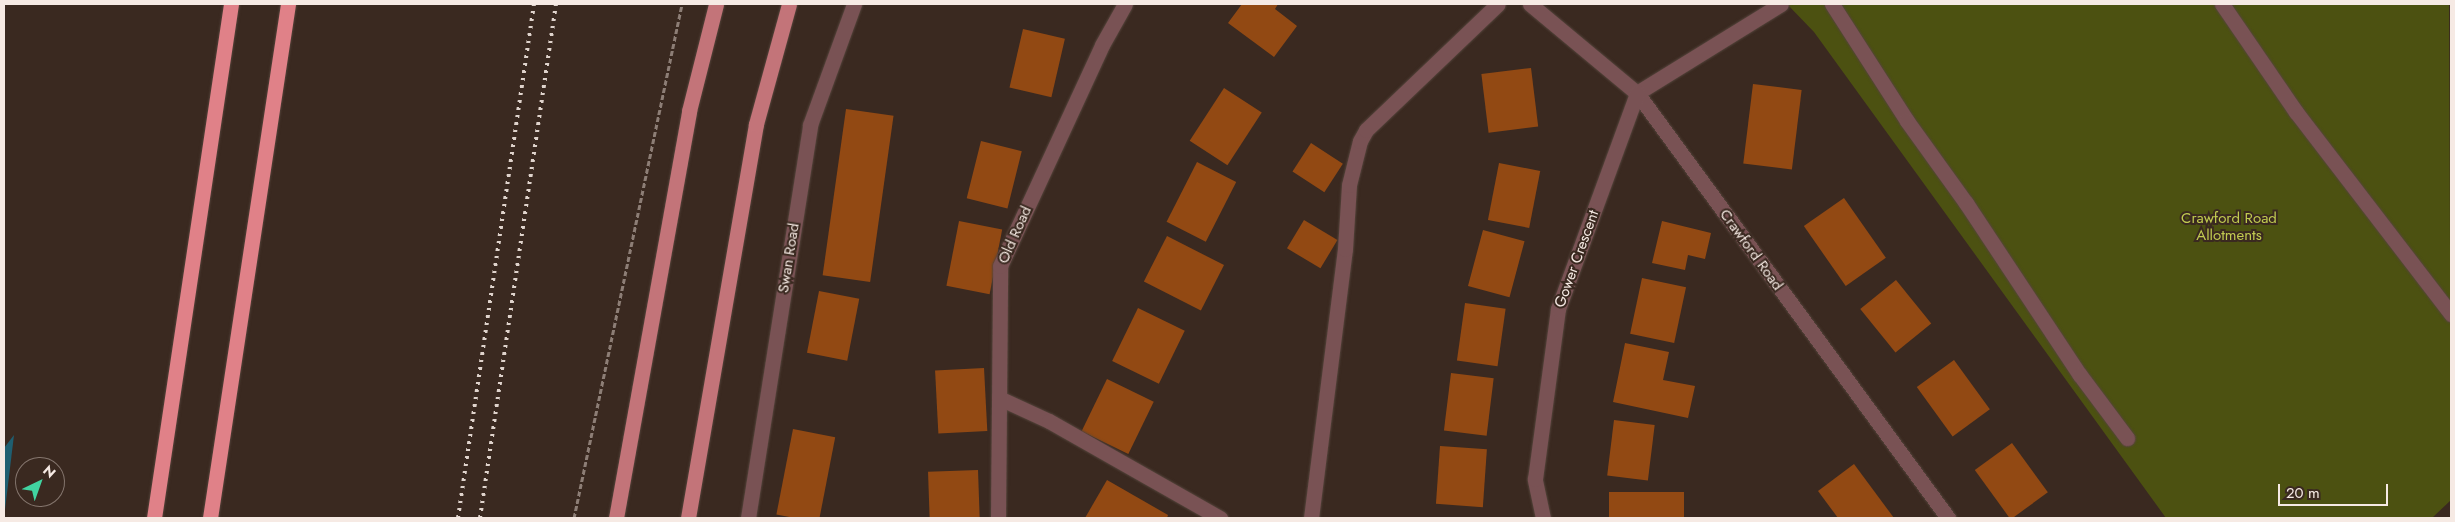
<!DOCTYPE html>
<style>
body{margin:0}
#map{position:relative;width:2455px;height:522px;overflow:hidden;background:#3a2920;font-family:Jost,sans-serif}
div>[style]{position:absolute}
.green>*{inset:0;background:#4c5111}
.water>*{inset:0;background:#1f5f71}
.building>*{inset:0;background:#924913;transform-origin:0 0}
.path>*{height:3px;margin-top:-1.5px;transform-origin:0;background:repeating-linear-gradient(90deg,#8d7e76 0 5px,transparent 0 7.5px)}
.roads{filter:drop-shadow(0 0 1px #54443b) drop-shadow(0 0 1px #54443b)}
.service>*{height:15px;margin:-7.5px;padding:0 7.5px;transform-origin:7.5px;border-radius:7.5px;background:#795254}
.minor>*{height:15px;margin:-7.5px;padding:0 7.5px;transform-origin:7.5px;border-radius:7.5px;background:#795254}
.tertiary>*{height:15px;margin:-7.5px;padding:0 7.5px;transform-origin:7.5px;border-radius:7.5px;background:#795254}
.primary>*{height:15px;margin:-7.5px;padding:0 7.5px;transform-origin:7.5px;border-radius:7.5px;background:#c37479}
.motorway>*{height:15px;margin:-7.5px;padding:0 7.5px;transform-origin:7.5px;border-radius:7.5px;background:#e08188}
.rail>*{height:4px;margin-top:-2px;transform-origin:0;background:repeating-linear-gradient(90deg,#dfd3cc 0 2.5px,transparent 0 7.5px)}
span{translate:-50% -50%;white-space:nowrap;text-align:center;line-height:1.15;-webkit-text-stroke:4px #3a2920;paint-order:stroke}
.park-label{font-size:15px;color:#c1cb50}
.street-label{font-size:15px;color:#f6eae4}
.frame{position:absolute;inset:0;border:5px solid #f6eae4;pointer-events:none}
.north{position:absolute;left:15px;top:457px;width:50px;height:50px;box-sizing:border-box;background:#3a2920;border:1px solid #85766e;border-radius:50%;rotate:42deg;font-size:14px;font-weight:700;line-height:20px;text-align:center;color:#f6eae4}
.north::after{content:'';display:block;margin:auto;width:18px;height:22px;background:#41d4a1;clip-path:polygon(50% 0,100% 100%,50% 72%,0 100%)}
.scale{position:absolute;left:2278px;top:484px;width:110px;height:22px;box-sizing:border-box;border:2px solid #f6eae4;border-top:0;padding-left:6px;font-size:15px;line-height:18px;white-space:nowrap;color:#f6eae4;-webkit-text-stroke:4px #3a2920;paint-order:stroke}
</style>
<div id="map">
<div class="green">
<i style="clip-path:polygon(1787px 4px,2449px 4px,2451px 500px,2432px 518px,2166px 518px,1814px 32px)"></i>
</div>
<div class="water">
<i style="clip-path:polygon(14px 435px,4px 518px,4px 448px)"></i>
</div>
<div class="building">
<i style="clip-path:polygon(1242px 4px,1278px 4px,1275px 9px,1297px 26px,1274px 57px,1228px 23px)"></i>
<i style="left:1023px;top:29px;width:43px;height:60px;rotate:13deg"></i>
<i style="left:1531px;top:68px;width:59px;height:50px;rotate:83deg"></i>
<i style="left:1753px;top:84px;width:49px;height:80px;rotate:7deg"></i>
<i style="left:1224px;top:88px;width:45px;height:63px;rotate:33deg"></i>
<i style="left:846px;top:109px;width:48px;height:168px;rotate:8deg"></i>
<i style="left:981px;top:141px;width:42px;height:59px;rotate:14deg"></i>
<i style="left:1311px;top:143px;width:38px;height:34px;rotate:33deg"></i>
<i style="left:1197px;top:162px;width:44px;height:67px;rotate:27deg"></i>
<i style="left:1499px;top:163px;width:42px;height:58px;rotate:11deg"></i>
<i style="left:1844px;top:198px;width:73px;height:49px;rotate:55deg"></i>
<i style="left:1304px;top:220px;width:39px;height:33px;rotate:31deg"></i>
<i style="left:959px;top:221px;width:44px;height:66px;rotate:11deg"></i>
<i style="clip-path:polygon(1662px 221px,1711px 233px,1705px 259px,1688px 255px,1685px 270px,1652px 263px)"></i>
<i style="left:1483px;top:230px;width:43px;height:58px;rotate:15deg"></i>
<i style="left:1167px;top:236px;width:64px;height:51px;rotate:27deg"></i>
<i style="left:1642px;top:278px;width:45px;height:57px;rotate:12deg"></i>
<i style="left:1896px;top:280px;width:56px;height:46px;rotate:51deg"></i>
<i style="left:819px;top:291px;width:41px;height:63px;rotate:11deg"></i>
<i style="left:1465px;top:303px;width:41px;height:58px;rotate:8deg"></i>
<i style="left:1138px;top:308px;width:52px;height:59px;rotate:26deg"></i>
<i style="clip-path:polygon(1625px 343px,1669px 352px,1663px 380px,1695px 386px,1688px 418px,1613px 402px)"></i>
<i style="left:1954px;top:360px;width:61px;height:46px;rotate:54deg"></i>
<i style="left:984px;top:368px;width:63px;height:49px;rotate:87deg"></i>
<i style="left:1451px;top:373px;width:43px;height:58px;rotate:7deg"></i>
<i style="left:1107px;top:379px;width:52px;height:58px;rotate:26deg"></i>
<i style="left:1614px;top:420px;width:41px;height:56px;rotate:7deg"></i>
<i style="left:793px;top:429px;width:43px;height:87px;rotate:11deg"></i>
<i style="left:2012px;top:443px;width:61px;height:46px;rotate:54deg"></i>
<i style="left:1440px;top:446px;width:47px;height:58px;rotate:4deg"></i>
<i style="clip-path:polygon(1854px 464px,1894px 518px,1838px 518px,1818px 491px)"></i>
<i style="left:978px;top:470px;width:48px;height:50px;rotate:88deg"></i>
<i style="clip-path:polygon(1107px 480px,1168px 515px,1167px 518px,1085px 518px)"></i>
<i style="left:1684px;top:492px;width:26px;height:75px;rotate:90deg"></i>
</div>
<div class="path">
<i style="left:574px;top:518px;width:525px;rotate:-78.13deg"></i>
</div>
<div class="roads">
<div class="service">
<i style="left:1832px;top:4px;width:139px;rotate:57.3deg"></i>
<i style="left:1907px;top:121px;width:101px;rotate:54.3deg"></i>
<i style="left:1966px;top:203px;width:206px;rotate:56.5deg"></i>
<i style="left:2080px;top:375px;width:79px;rotate:53.3deg"></i>
<i style="left:2222px;top:4px;width:131px;rotate:55.6deg"></i>
<i style="left:2296px;top:112px;width:255px;rotate:52.5deg"></i>
<i style="left:1637px;top:93px;width:169px;rotate:-31.7deg"></i>
<i style="left:999px;top:398px;width:55px;rotate:24.7deg"></i>
<i style="left:1049px;top:421px;width:197px;rotate:29.6deg"></i>
<i style="left:1311px;top:518px;width:271px;rotate:-82.8deg"></i>
<i style="left:1345px;top:249px;width:64px;rotate:-86.4deg"></i>
<i style="left:1349px;top:185px;width:45px;rotate:-76deg"></i>
<i style="left:1360px;top:141px;width:13px;rotate:-61deg"></i>
<i style="left:1366px;top:130px;width:182px;rotate:-43.7deg"></i>
</div>
<div class="minor">
<i style="left:1530px;top:4px;width:139px;rotate:39.8deg"></i>
<i style="left:1637px;top:93px;width:527px;rotate:53.8deg"></i>
<i style="left:748px;top:518px;width:398px;rotate:-81deg"></i>
<i style="left:810px;top:125px;width:129px;rotate:-70deg"></i>
<i style="left:1543px;top:518px;width:40px;rotate:-102deg"></i>
<i style="left:1535px;top:479px;width:172px;rotate:-82.3deg"></i>
<i style="left:1558px;top:309px;width:230px;rotate:-69.9deg"></i>
</div>
<div class="tertiary">
<i style="left:998px;top:518px;width:252px;rotate:-89.5deg"></i>
<i style="left:1000px;top:266px;width:243px;rotate:-65.2deg"></i>
<i style="left:1102px;top:45px;width:47px;rotate:-60.7deg"></i>
</div>
<div class="primary">
<i style="left:616px;top:518px;width:413px;rotate:-79.8deg"></i>
<i style="left:689px;top:111px;width:110px;rotate:-75.8deg"></i>
<i style="left:688px;top:518px;width:400px;rotate:-80.2deg"></i>
<i style="left:756px;top:124px;width:124px;rotate:-74.6deg"></i>
</div>
<div class="motorway">
<i style="left:154px;top:518px;width:520px;rotate:-81.48deg"></i>
<i style="left:210px;top:518px;width:520px;rotate:-81.37deg"></i>
</div>
</div>
<div class="rail">
<i style="left:458px;top:518px;width:520px;rotate:-81.59deg"></i>
<i style="left:480px;top:518px;width:520px;rotate:-81.59deg"></i>
</div>
<div class="park-label">
<span style="left:2229px;top:227px">Crawford Road<br>Allotments</span>
</div>
<div class="street-label">
<span style="left:1015px;top:235px;rotate:-66deg">Old Road</span>
<span style="left:1751px;top:250px;rotate:54deg">Crawford Road</span>
<span style="left:789px;top:258px;rotate:-81deg">Swan Road</span>
<span style="left:1577px;top:259px;rotate:-70deg">Gower Crescent</span>
</div>
<div class="frame"></div>
<div class="north">N</div>
<div class="scale">20 m</div>
</div>
